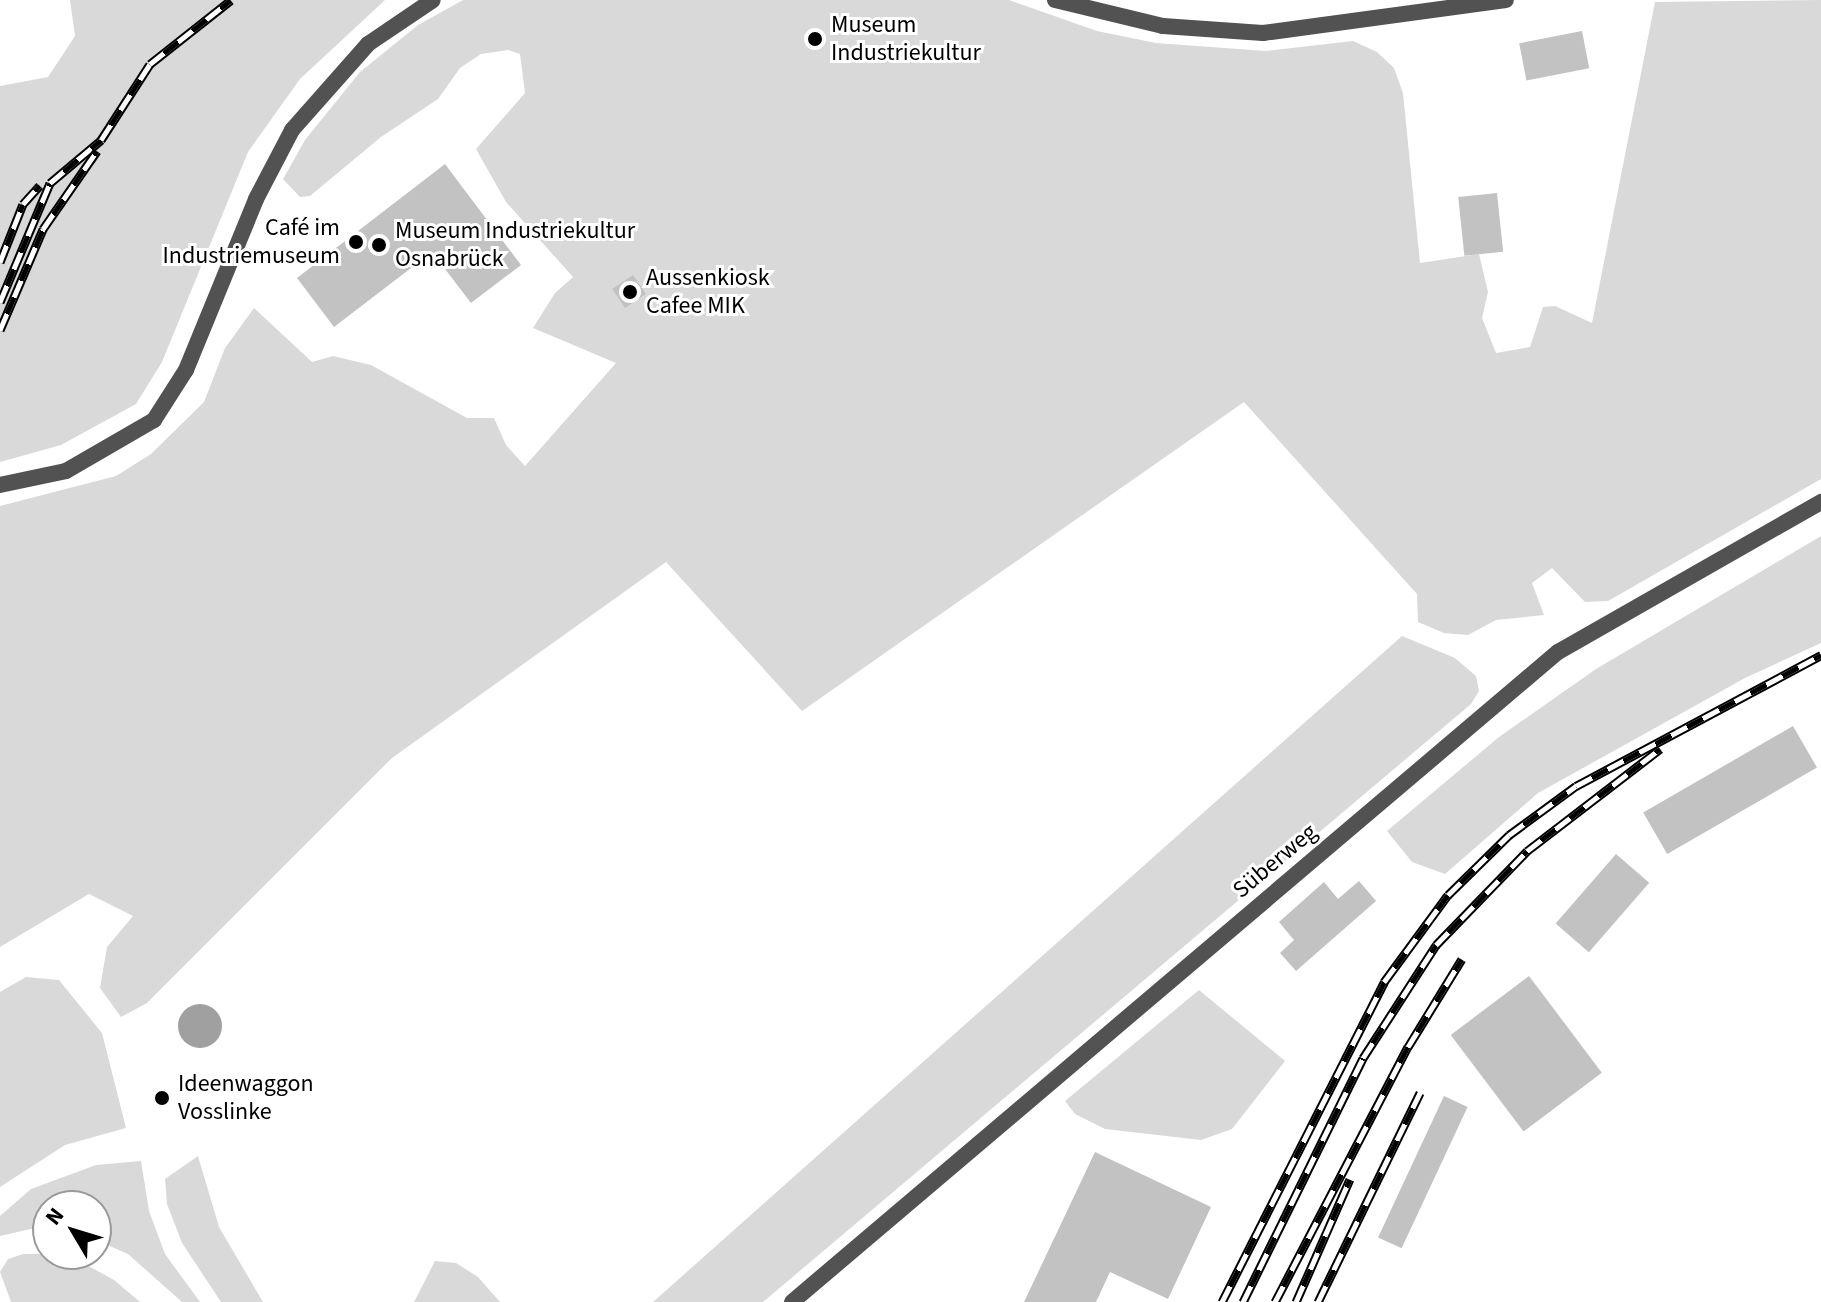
<!DOCTYPE html>
<meta charset="utf-8">
<style>
body{margin:0}
#map{position:relative;width:1821px;height:1302px;overflow:hidden;background:#fff;font-family:"Source Sans 3",sans-serif}
div>[style]{position:absolute}
.green>*{inset:0;background:#d9d9d9}
.water>*{inset:0;background:#a0a0a0}
.round{border-radius:50%}
.building>*{inset:0;background:#c2c2c2;transform-origin:0 0}
.minor>*{height:16px;margin:-8px;padding:0 8px;transform-origin:8px;border-radius:8px;background:#525252}
.tertiary>*{height:16px;margin:-8px;padding:0 8px;transform-origin:8px;border-radius:8px;background:#525252}
.rail>*{height:9px;margin-top:-4.5px;transform-origin:0;background:repeating-linear-gradient(90deg,#fff 0 18px,#000 0 36px);box-sizing:border-box;border-block:2px solid #000}
.dots>*{width:22px;height:22px;translate:-50% -50%;box-sizing:border-box;border:4px solid #fff;border-radius:50%}
span{translate:-50% -50%;white-space:nowrap;text-align:center;line-height:1.15;-webkit-text-stroke:6px #fff;paint-order:stroke}
.poi-label{font-size:24px;color:#000}
.left{translate:0 -50%;text-align:left}
.right{translate:-100% -50%;text-align:right}
.street-label{font-size:24px;color:#000}
.north{position:absolute;left:32px;top:1190px;width:80px;height:80px;box-sizing:border-box;background:#fff;border:2px solid #999;border-radius:50%;rotate:308deg;font-size:22px;font-weight:700;line-height:32px;text-align:center;color:#000}
.north::after{content:'';display:block;margin:auto;width:28px;height:36px;background:#000;clip-path:polygon(50% 0,100% 100%,50% 72%,0 100%)}
</style>
<div id="map">
<div class="green">
<i style="clip-path:polygon(70px 0,385px 0,300px 79px,248px 152px,162px 362px,136px 404px,61px 445px,0 462px,0 86px,48px 77px,75px 36px)"></i>
<i style="clip-path:polygon(463px 0,1009px 0,1097px 31px,1156px 43px,1266px 51px,1353px 41px,1377px 52px,1394px 68px,1403px 93px,1420px 263px,1479px 254px,1488px 292px,1482px 318px,1496px 353px,1530px 347px,1543px 307px,1555px 306px,1592px 323px,1655px 2px,1821px 0,1821px 479px,1608px 601px,1585px 602px,1552px 568px,1532px 583px,1544px 615px,1496px 620px,1468px 635px,1444px 633px,1418px 622px,1417px 594px,1244px 402px,802px 711px,666px 562px,392px 758px,147px 1003px,121px 1017px,100px 988px,107px 947px,133px 916px,89px 894px,0 947px,0 506px,116px 476px,151px 454px,204px 402px,225px 348px,254px 308px,312px 362px,333px 356px,371px 365px,467px 418px,494px 418px,506px 445px,525px 466px,616px 363px,533px 328px,555px 293px,573px 277px,506px 202px,476px 149px,525px 93px,520px 54px,508px 50px,481px 54px,460px 68px,438px 99px,381px 137px,310px 196px,300px 197px,283px 179px,305px 140px,360px 72px,418px 25px)"></i>
<i style="clip-path:polygon(1821px 536px,1821px 643px,1745px 678px,1538px 793px,1445px 874px,1412px 862px,1387px 831px,1499px 737px,1596px 669px)"></i>
<i style="clip-path:polygon(1402px 636px,1455px 658px,1476px 676px,1479px 691px,1471px 704px,763px 1302px,653px 1302px)"></i>
<i style="clip-path:polygon(26px 977px,59px 980px,102px 1033px,126px 1128px,65px 1145px,0 1187px,0 992px)"></i>
<i style="clip-path:polygon(1199px 990px,1285px 1061px,1232px 1129px,1201px 1140px,1105px 1129px,1075px 1114px,1065px 1101px)"></i>
<i style="clip-path:polygon(198px 1156px,219px 1227px,263px 1302px,221px 1302px,182px 1243px,167px 1204px,165px 1179px)"></i>
<i style="clip-path:polygon(141px 1161px,149px 1211px,165px 1254px,200px 1302px,182px 1302px,128px 1254px,96px 1240px,96px 1206px,48px 1206px,48px 1225px,0 1236px,0 1216px,31px 1189px,96px 1165px)"></i>
<i style="clip-path:polygon(23px 1254px,67px 1254px,114px 1280px,140px 1302px,11px 1302px,0 1272px,8px 1259px)"></i>
<i style="clip-path:polygon(435px 1261px,456px 1263px,478px 1277px,500px 1302px,414px 1302px)"></i>
</div>
<div class="water">
<i class="round" style="left:178px;top:1004px;width:44px;height:44px"></i>
</div>
<div class="building">
<i style="left:1582px;top:31px;width:38px;height:64px;rotate:79deg"></i>
<i style="clip-path:polygon(445px 164px,521px 265px,471px 303px,432px 252px,334px 327px,297px 278px)"></i>
<i style="left:1497px;top:193px;width:59px;height:39px;rotate:84deg"></i>
<i style="left:633px;top:275px;width:23px;height:25px;rotate:56deg"></i>
<i style="left:1793px;top:726px;width:48px;height:173px;rotate:60deg"></i>
<i style="left:1616px;top:854px;width:44px;height:92px;rotate:41deg"></i>
<i style="clip-path:polygon(1359px 881px,1376px 901px,1296px 971px,1280px 953px,1294px 940px,1279px 922px,1324px 882px,1338px 899px)"></i>
<i style="left:1529px;top:976px;width:121px;height:98px;rotate:53deg"></i>
<i style="left:1444px;top:1096px;width:26px;height:156px;rotate:25deg"></i>
<i style="clip-path:polygon(1095px 1152px,1211px 1207px,1168px 1299px,1110px 1272px,1096px 1302px,1024px 1302px)"></i>
</div>
<div class="minor">
<i style="left:792px;top:1302px;width:1005px;rotate:-40.32deg"></i>
<i style="left:1558px;top:652px;width:303px;rotate:-29.7deg"></i>
</div>
<div class="tertiary">
<i style="left:1055px;top:0;width:111px;rotate:13.5deg"></i>
<i style="left:1163px;top:26px;width:100px;rotate:4deg"></i>
<i style="left:1263px;top:33px;width:245px;rotate:-7.7deg"></i>
<i style="left:0;top:485px;width:67px;rotate:-12deg"></i>
<i style="left:66px;top:471px;width:102px;rotate:-30.1deg"></i>
<i style="left:154px;top:420px;width:59px;rotate:-57.4deg"></i>
<i style="left:186px;top:370px;width:185px;rotate:-67.7deg"></i>
<i style="left:256px;top:199px;width:78px;rotate:-62.4deg"></i>
<i style="left:292px;top:130px;width:115px;rotate:-48.5deg"></i>
<i style="left:368px;top:44px;width:78px;rotate:-34.1deg"></i>
</div>
<div class="rail">
<i style="left:0;top:262px;width:62px;rotate:-68.4deg"></i>
<i style="left:23px;top:204px;width:25px;rotate:-48deg"></i>
<i style="left:0;top:302px;width:129px;rotate:-67.2deg"></i>
<i style="left:50px;top:183px;width:67px;rotate:-40.1deg"></i>
<i style="left:101px;top:140px;width:90px;rotate:-57.2deg"></i>
<i style="left:150px;top:64px;width:103px;rotate:-38.3deg"></i>
<i style="left:0;top:330px;width:110px;rotate:-66.9deg"></i>
<i style="left:43px;top:229px;width:95px;rotate:-55.3deg"></i>
<i style="left:1222px;top:1302px;width:359px;rotate:-63.1deg"></i>
<i style="left:1384px;top:982px;width:108px;rotate:-53.7deg"></i>
<i style="left:1448px;top:895px;width:86px;rotate:-44.5deg"></i>
<i style="left:1509px;top:835px;width:83px;rotate:-36.2deg"></i>
<i style="left:1576px;top:786px;width:278px;rotate:-28.1deg"></i>
<i style="left:1243px;top:1302px;width:272px;rotate:-63.8deg"></i>
<i style="left:1363px;top:1058px;width:135px;rotate:-57.1deg"></i>
<i style="left:1436px;top:945px;width:131px;rotate:-45.9deg"></i>
<i style="left:1527px;top:851px;width:168px;rotate:-37.5deg"></i>
<i style="left:1275px;top:1302px;width:288px;rotate:-62.5deg"></i>
<i style="left:1408px;top:1047px;width:103px;rotate:-58.5deg"></i>
<i style="left:1296px;top:1302px;width:134px;rotate:-66.3deg"></i>
<i style="left:1318px;top:1302px;width:233px;rotate:-64deg"></i>
</div>
<div class="dots">
<i style="left:815px;top:39px;background:#000"></i>
<i style="left:356px;top:242px;background:#000"></i>
<i style="left:379px;top:245px;background:#000"></i>
<i style="left:630px;top:292px;background:#000"></i>
<i style="left:162px;top:1098px;background:#000"></i>
</div>
<div class="poi-label">
<span class="left" style="left:831px;top:39px">Museum<br>Industriekultur</span>
<span class="right" style="left:340px;top:242px">Café im<br>Industriemuseum</span>
<span class="left" style="left:395px;top:245px">Museum Industriekultur<br>Osnabrück</span>
<span class="left" style="left:646px;top:292px">Aussenkiosk<br>Cafee MIK</span>
<span class="left" style="left:178px;top:1098px">Ideenwaggon<br>Vosslinke</span>
</div>
<div class="street-label">
<span style="left:1275px;top:861px;rotate:-40deg">Süberweg</span>
</div>
<div class="north">N</div>
</div>
